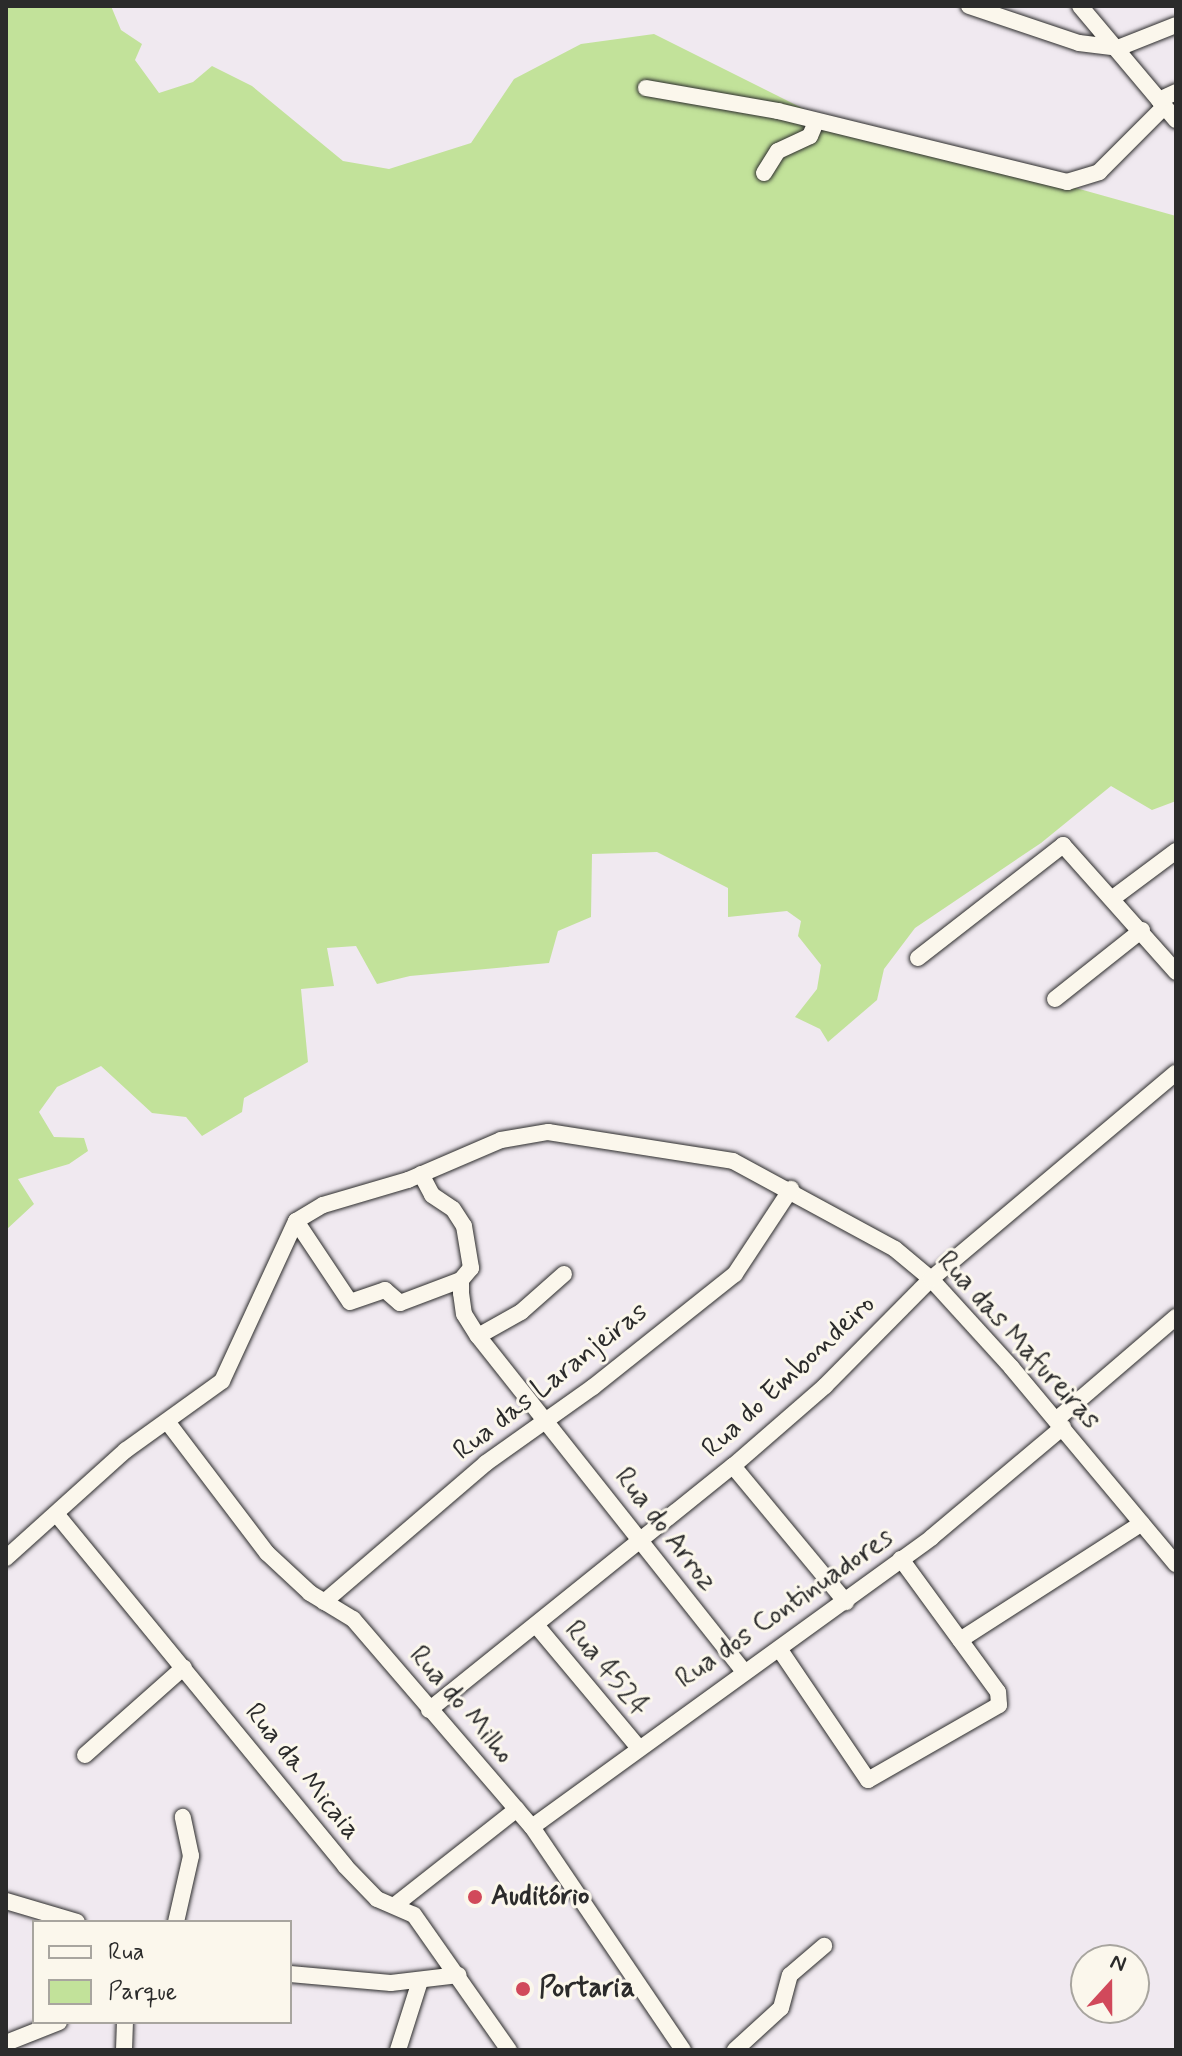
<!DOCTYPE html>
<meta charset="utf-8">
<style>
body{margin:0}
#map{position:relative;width:1182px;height:2056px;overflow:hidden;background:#f0e9f0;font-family:Mynerve,sans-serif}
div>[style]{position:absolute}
.green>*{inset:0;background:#c2e29a}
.roads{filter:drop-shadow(0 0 2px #2b2b2b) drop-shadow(0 0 2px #2b2b2b)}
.minor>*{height:16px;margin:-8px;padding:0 8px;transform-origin:8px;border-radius:8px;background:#fbf7ec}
.dots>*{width:22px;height:22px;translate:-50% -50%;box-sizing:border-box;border:4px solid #fbf7ec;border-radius:50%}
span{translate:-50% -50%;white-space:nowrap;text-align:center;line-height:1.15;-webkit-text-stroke:6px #fbf7ec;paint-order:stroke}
.street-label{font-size:28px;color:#2b2b2b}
.poi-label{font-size:28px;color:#2b2b2b;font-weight:700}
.left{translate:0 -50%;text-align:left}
.frame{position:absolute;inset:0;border:8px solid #2b2b2b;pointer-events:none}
.legend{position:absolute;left:32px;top:1920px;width:260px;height:104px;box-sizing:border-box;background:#fbf7ec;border:2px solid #a8a59f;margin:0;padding:10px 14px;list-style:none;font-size:24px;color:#2b2b2b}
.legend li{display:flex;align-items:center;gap:16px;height:40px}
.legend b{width:40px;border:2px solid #a8a59f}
.north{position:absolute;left:1070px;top:1944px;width:80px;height:80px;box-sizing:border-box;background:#fbf7ec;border:2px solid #a8a59f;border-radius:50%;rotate:21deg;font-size:22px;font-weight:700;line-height:32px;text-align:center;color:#2b2b2b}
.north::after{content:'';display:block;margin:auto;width:28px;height:36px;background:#d1495b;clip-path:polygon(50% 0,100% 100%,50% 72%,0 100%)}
</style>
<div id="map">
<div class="green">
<i style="clip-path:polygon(6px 6px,111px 6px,121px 30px,142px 44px,135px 60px,159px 93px,193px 82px,212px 66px,252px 86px,343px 161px,389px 169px,471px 143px,514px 79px,581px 44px,654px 34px,818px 116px,1176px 216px,1176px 801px,1152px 810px,1111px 786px,1041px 843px,915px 928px,884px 969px,877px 1000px,828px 1042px,820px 1029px,795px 1017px,817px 989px,821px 965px,798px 936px,801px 921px,787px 911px,728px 917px,728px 888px,657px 852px,592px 854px,591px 917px,558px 931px,549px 963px,410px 976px,377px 984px,356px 946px,327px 948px,334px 986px,301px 989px,308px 1062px,244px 1098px,242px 1112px,202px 1136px,186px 1117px,152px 1113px,101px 1066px,57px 1087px,39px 1112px,54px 1137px,84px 1138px,88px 1151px,69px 1164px,18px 1179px,34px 1204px,6px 1230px)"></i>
</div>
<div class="roads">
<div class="minor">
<i style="left:969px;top:6px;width:116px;rotate:18.6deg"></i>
<i style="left:1079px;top:43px;width:39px;rotate:7deg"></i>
<i style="left:1118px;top:48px;width:62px;rotate:-21.6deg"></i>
<i style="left:1080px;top:6px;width:149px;rotate:49.9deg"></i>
<i style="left:646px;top:88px;width:134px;rotate:9.9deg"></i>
<i style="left:778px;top:111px;width:298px;rotate:13.8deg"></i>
<i style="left:1067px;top:182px;width:34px;rotate:-17deg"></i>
<i style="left:1099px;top:172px;width:92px;rotate:-45deg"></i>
<i style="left:1159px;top:100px;width:19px;rotate:-25deg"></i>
<i style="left:764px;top:173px;width:26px;rotate:-58deg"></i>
<i style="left:778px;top:151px;width:35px;rotate:-25deg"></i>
<i style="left:810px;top:136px;width:13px;rotate:-67deg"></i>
<i style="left:1113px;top:898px;width:79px;rotate:-36.7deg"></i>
<i style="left:918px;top:958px;width:184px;rotate:-37.9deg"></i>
<i style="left:1063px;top:845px;width:170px;rotate:48.3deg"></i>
<i style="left:1055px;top:999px;width:111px;rotate:-38.4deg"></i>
<i style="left:421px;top:1174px;width:24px;rotate:62deg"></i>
<i style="left:432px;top:1195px;width:25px;rotate:34deg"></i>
<i style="left:453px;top:1209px;width:20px;rotate:57deg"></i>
<i style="left:464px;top:1226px;width:43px;rotate:80.5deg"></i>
<i style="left:471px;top:1268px;width:16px;rotate:130deg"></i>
<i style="left:461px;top:1280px;width:13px;rotate:90deg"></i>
<i style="left:461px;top:1293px;width:21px;rotate:82deg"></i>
<i style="left:464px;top:1314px;width:26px;rotate:58deg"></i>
<i style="left:296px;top:1221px;width:97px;rotate:56.3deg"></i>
<i style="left:350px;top:1302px;width:37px;rotate:-19deg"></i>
<i style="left:385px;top:1290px;width:20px;rotate:41deg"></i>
<i style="left:400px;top:1303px;width:65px;rotate:-20.7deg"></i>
<i style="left:564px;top:1274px;width:57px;rotate:138.5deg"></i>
<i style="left:521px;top:1312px;width:49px;rotate:150.8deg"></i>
<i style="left:478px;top:1336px;width:429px;rotate:51.6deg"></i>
<i style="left:1057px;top:1419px;width:157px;rotate:-40.6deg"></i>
<i style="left:169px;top:1424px;width:162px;rotate:52.8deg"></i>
<i style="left:267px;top:1553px;width:59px;rotate:42.9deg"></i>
<i style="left:310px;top:1593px;width:50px;rotate:31.2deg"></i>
<i style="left:353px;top:1619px;width:274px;rotate:49.3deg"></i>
<i style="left:532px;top:1827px;width:269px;rotate:55.9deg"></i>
<i style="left:733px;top:1466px;width:177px;rotate:50.3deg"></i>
<i style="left:58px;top:1516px;width:453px;rotate:50.6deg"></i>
<i style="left:345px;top:1866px;width:46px;rotate:45.9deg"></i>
<i style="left:377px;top:1899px;width:40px;rotate:23.4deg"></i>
<i style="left:414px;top:1915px;width:165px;rotate:54.9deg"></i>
<i style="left:6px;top:1558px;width:161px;rotate:-42deg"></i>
<i style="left:126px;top:1450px;width:118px;rotate:-35.7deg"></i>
<i style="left:222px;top:1381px;width:176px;rotate:-65.2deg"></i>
<i style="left:296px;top:1221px;width:31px;rotate:-31deg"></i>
<i style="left:323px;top:1205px;width:89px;rotate:-16.4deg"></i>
<i style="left:408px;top:1180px;width:101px;rotate:-23.3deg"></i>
<i style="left:501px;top:1140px;width:48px;rotate:-9.7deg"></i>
<i style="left:548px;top:1132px;width:187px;rotate:8.9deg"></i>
<i style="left:733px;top:1161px;width:184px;rotate:28.5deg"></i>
<i style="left:895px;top:1249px;width:47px;rotate:39.8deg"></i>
<i style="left:931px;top:1279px;width:119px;rotate:47.7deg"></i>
<i style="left:1011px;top:1367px;width:257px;rotate:50.1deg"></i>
<i style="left:324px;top:1602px;width:213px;rotate:-40.6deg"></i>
<i style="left:486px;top:1463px;width:131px;rotate:-35.4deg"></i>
<i style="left:593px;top:1387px;width:181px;rotate:-38.5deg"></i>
<i style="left:735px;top:1274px;width:102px;rotate:-56.6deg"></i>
<i style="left:536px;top:1625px;width:158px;rotate:50.1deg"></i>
<i style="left:960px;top:1640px;width:216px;rotate:-32.7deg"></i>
<i style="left:780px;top:1650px;width:157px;rotate:55.9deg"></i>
<i style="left:868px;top:1780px;width:151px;rotate:-29.8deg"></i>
<i style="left:999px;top:1705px;width:13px;rotate:-94deg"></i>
<i style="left:998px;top:1692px;width:165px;rotate:-126.1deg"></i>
<i style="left:429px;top:1710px;width:390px;rotate:-38.8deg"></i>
<i style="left:733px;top:1466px;width:122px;rotate:-41deg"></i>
<i style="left:825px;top:1386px;width:151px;rotate:-45.3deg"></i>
<i style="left:931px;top:1279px;width:320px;rotate:-40.1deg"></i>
<i style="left:85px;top:1755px;width:132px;rotate:-41.6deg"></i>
<i style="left:532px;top:1827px;width:494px;rotate:-35.9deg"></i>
<i style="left:932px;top:1537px;width:171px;rotate:-40deg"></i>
<i style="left:6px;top:1901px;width:74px;rotate:16.5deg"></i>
<i style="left:395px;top:1905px;width:155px;rotate:-38.2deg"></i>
<i style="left:176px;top:1922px;width:68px;rotate:-77.2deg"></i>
<i style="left:191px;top:1856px;width:40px;rotate:-102deg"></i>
<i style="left:290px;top:1974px;width:101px;rotate:5.1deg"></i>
<i style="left:391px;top:1983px;width:68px;rotate:-6.7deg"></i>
<i style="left:6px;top:2043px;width:57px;rotate:-21.6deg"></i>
<i style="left:124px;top:2050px;width:28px;rotate:-88deg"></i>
<i style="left:398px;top:2050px;width:72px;rotate:-72.3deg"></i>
<i style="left:735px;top:2050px;width:62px;rotate:-42.4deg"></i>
<i style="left:781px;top:2008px;width:34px;rotate:-75deg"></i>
<i style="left:790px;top:1975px;width:45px;rotate:-40.5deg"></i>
</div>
</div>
<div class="dots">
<i style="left:475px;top:1897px;background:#d1495b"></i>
<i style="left:523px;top:1989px;background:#d1495b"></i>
</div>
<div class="street-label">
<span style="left:1018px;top:1341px;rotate:48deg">Rua das Mafureiras</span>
<span style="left:789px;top:1377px;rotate:-43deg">Rua do Embondeiro</span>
<span style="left:551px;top:1382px;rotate:-38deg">Rua das Laranjeiras</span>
<span style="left:665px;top:1530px;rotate:52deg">Rua do Arroz</span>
<span style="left:785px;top:1609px;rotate:-35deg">Rua dos Continuadores</span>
<span style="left:606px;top:1669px;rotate:50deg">Rua 4524</span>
<span style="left:461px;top:1705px;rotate:49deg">Rua do Milho</span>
<span style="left:302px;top:1772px;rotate:51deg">Rua da Micaia</span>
</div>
<div class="poi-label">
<span class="left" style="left:491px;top:1897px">Auditório</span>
<span class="left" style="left:539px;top:1989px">Portaria</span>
</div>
<div class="frame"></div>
<ul class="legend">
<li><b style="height:10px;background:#fbf7ec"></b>Rua</li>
<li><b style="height:22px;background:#c2e29a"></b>Parque</li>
</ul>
<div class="north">N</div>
</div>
